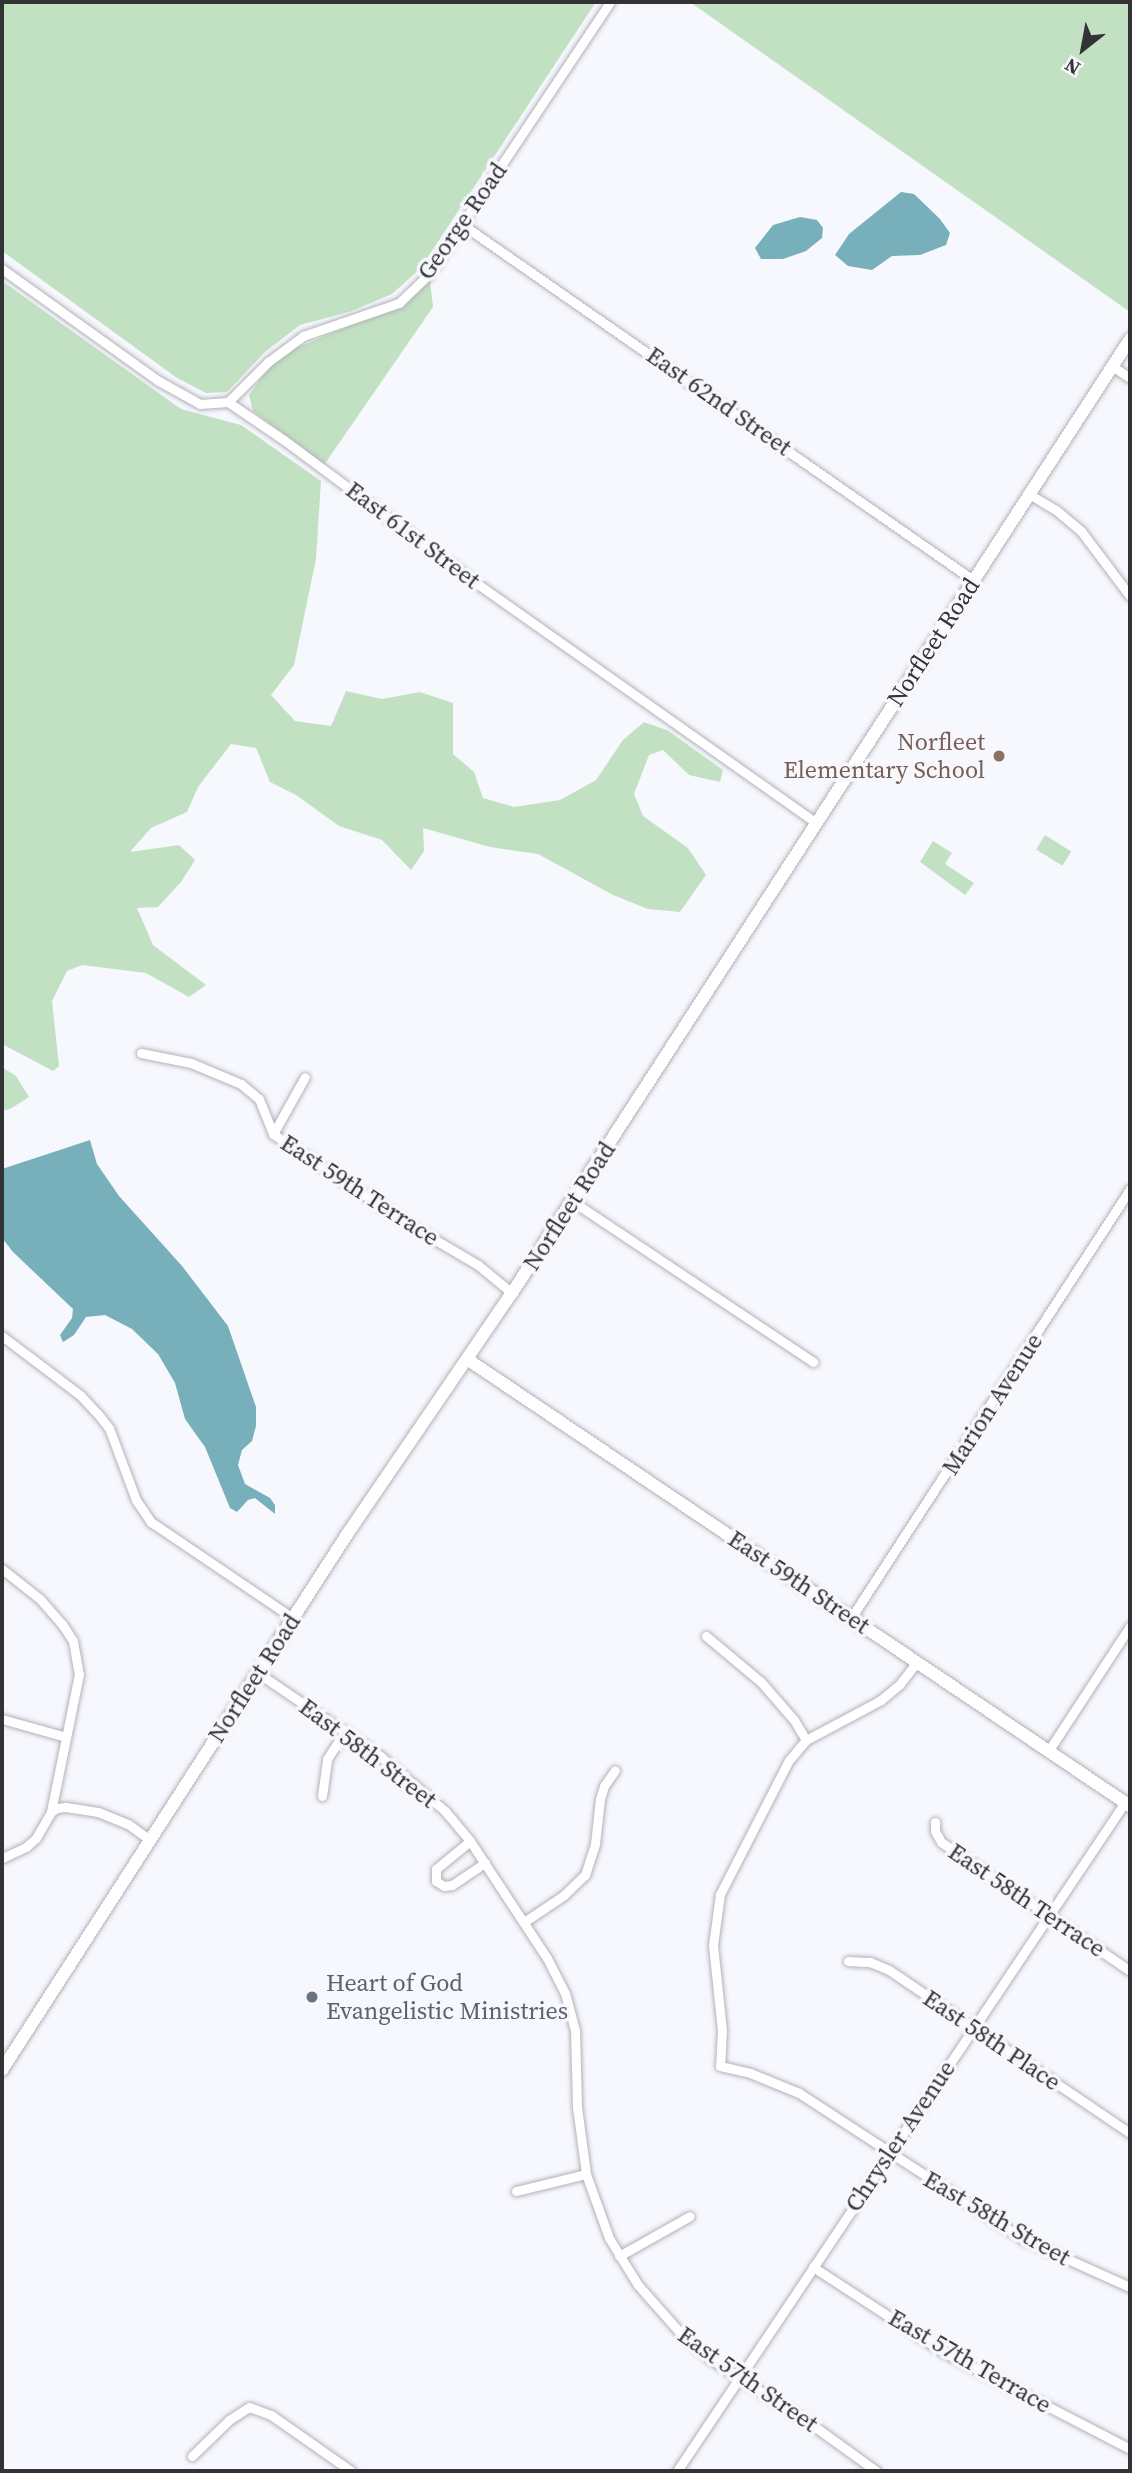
<!DOCTYPE html>
<style>
body{margin:0}
#map{position:relative;width:1132px;height:2473px;overflow:hidden;background:#f7f8fe;font-family:"Source Serif 4",serif}
div>[style]{position:absolute}
.green>*{inset:0;background:#c2e1c3;transform-origin:0 0}
.water>*{inset:0;background:#77b0ba}
.roads{filter:drop-shadow(0 0 2px #b2b2b8) drop-shadow(0 0 2px #b2b2b8)}
.street>*{height:9px;margin:-4.5px;padding:0 4.5px;transform-origin:4.5px;border-radius:4.5px;background:#fff}
.secondary>*{height:12px;margin:-6px;padding:0 6px;transform-origin:6px;border-radius:6px;background:#fff}
.dots>*{width:19px;height:19px;translate:-50% -50%;box-sizing:border-box;border:4px solid #f7f8fe;border-radius:50%}
span{translate:-50% -50%;white-space:nowrap;text-align:center;line-height:1.15;-webkit-text-stroke:7px #f7f8fe;paint-order:stroke}
.street-label{font-size:24px;color:#333336}
.education-label{font-size:24px;color:#785e54}
.right{translate:-100% -50%;text-align:right}
.worship-label{font-size:24px;color:#5b616d}
.left{translate:0 -50%;text-align:left}
.frame{position:absolute;inset:0;border:4px solid #333336;pointer-events:none}
.north{position:absolute;left:1048px;top:14px;width:70px;height:70px;-webkit-text-stroke:5px #f7f8fe;paint-order:stroke;rotate:211deg;font-size:19px;font-weight:700;line-height:28px;text-align:center;color:#333336}
.north::after{content:'';display:block;margin:auto;width:24px;height:32px;background:#333336;clip-path:polygon(50% 0,100% 100%,50% 72%,0 100%)}
</style>
<div id="map">
<div class="green">
<i style="clip-path:polygon(2px 2px,596px 2px,420px 269px,392px 294px,352px 311px,300px 325px,265px 352px,227px 392px,206px 393px,177px 378px,2px 251px)"></i>
<i style="clip-path:polygon(690px 2px,1130px 2px,1130px 312px,873px 131px)"></i>
<i style="clip-path:polygon(430px 280px,433px 307px,324px 465px,253px 411px,249px 395px,270px 366px,291px 350px,403px 304px)"></i>
<i style="clip-path:polygon(2px 281px,181px 409px,241px 425px,321px 481px,316px 559px,294px 665px,271px 695px,295px 721px,331px 726px,346px 691px,382px 699px,420px 692px,453px 703px,453px 754px,474px 772px,483px 798px,514px 807px,560px 800px,596px 780px,623px 740px,644px 722px,667px 730px,723px 770px,720px 782px,689px 775px,663px 750px,649px 755px,634px 794px,643px 816px,688px 848px,706px 875px,680px 912px,648px 909px,613px 895px,538px 854px,490px 847px,423px 828px,424px 851px,411px 870px,382px 840px,339px 826px,296px 795px,270px 782px,256px 748px,231px 744px,198px 787px,187px 812px,151px 828px,130px 852px,179px 845px,195px 860px,181px 882px,158px 907px,137px 908px,153px 945px,206px 985px,189px 997px,146px 973px,82px 965px,67px 971px,52px 1001px,59px 1066px,53px 1071px,2px 1044px)"></i>
<i style="left:1045px;top:835px;width:31px;height:17px;rotate:32deg"></i>
<i style="clip-path:polygon(933px 841px,952px 853px,945px 864px,974px 883px,965px 895px,920px 862px)"></i>
<i style="clip-path:polygon(2px 1067px,16px 1076px,29px 1097px,10px 1109px,2px 1111px)"></i>
</div>
<div class="water">
<i style="clip-path:polygon(901px 192px,914px 194px,940px 219px,950px 233px,946px 245px,920px 255px,892px 256px,872px 270px,848px 266px,835px 255px,849px 234px)"></i>
<i style="clip-path:polygon(800px 217px,817px 220px,823px 228px,822px 238px,806px 251px,783px 259px,761px 259px,755px 248px,773px 225px)"></i>
<i style="clip-path:polygon(90px 1140px,97px 1164px,119px 1196px,182px 1266px,228px 1326px,256px 1407px,256px 1426px,252px 1441px,242px 1450px,238px 1465px,245px 1484px,270px 1498px,275px 1505px,275px 1514px,255px 1498px,248px 1500px,237px 1512px,230px 1508px,205px 1447px,185px 1419px,175px 1383px,158px 1354px,132px 1329px,105px 1315px,86px 1317px,74px 1335px,63px 1342px,60px 1335px,72px 1318px,73px 1309px,13px 1252px,2px 1238px,2px 1169px)"></i>
</div>
<div class="roads">
<div class="street">
<i style="left:463px;top:225px;width:621px;rotate:34.84deg"></i>
<i style="left:2px;top:269px;width:191px;rotate:35.6deg"></i>
<i style="left:157px;top:380px;width:49px;rotate:29.2deg"></i>
<i style="left:200px;top:404px;width:28px;rotate:-4deg"></i>
<i style="left:228px;top:402px;width:68px;rotate:34.2deg"></i>
<i style="left:284px;top:440px;width:243px;rotate:36.6deg"></i>
<i style="left:479px;top:585px;width:413px;rotate:35.2deg"></i>
<i style="left:1112px;top:366px;width:22px;rotate:34deg"></i>
<i style="left:228px;top:402px;width:57px;rotate:-45deg"></i>
<i style="left:268px;top:362px;width:44px;rotate:-36.6deg"></i>
<i style="left:303px;top:336px;width:102px;rotate:-19deg"></i>
<i style="left:399px;top:303px;width:40px;rotate:-44deg"></i>
<i style="left:428px;top:275px;width:328px;rotate:-56.3deg"></i>
<i style="left:1029px;top:494px;width:31px;rotate:31deg"></i>
<i style="left:1056px;top:510px;width:33px;rotate:40deg"></i>
<i style="left:1081px;top:531px;width:81px;rotate:53deg"></i>
<i style="left:141px;top:1053px;width:51px;rotate:11.3deg"></i>
<i style="left:191px;top:1063px;width:54px;rotate:22.8deg"></i>
<i style="left:241px;top:1084px;width:23px;rotate:40deg"></i>
<i style="left:259px;top:1099px;width:38px;rotate:68deg"></i>
<i style="left:273px;top:1134px;width:159px;rotate:33.7deg"></i>
<i style="left:405px;top:1222px;width:85px;rotate:30.5deg"></i>
<i style="left:478px;top:1265px;width:44px;rotate:39.5deg"></i>
<i style="left:273px;top:1134px;width:65px;rotate:-60.7deg"></i>
<i style="left:572px;top:1201px;width:290px;rotate:33.7deg"></i>
<i style="left:2px;top:1336px;width:98px;rotate:37.1deg"></i>
<i style="left:80px;top:1395px;width:26px;rotate:47deg"></i>
<i style="left:98px;top:1414px;width:18px;rotate:52deg"></i>
<i style="left:109px;top:1428px;width:77px;rotate:69.4deg"></i>
<i style="left:136px;top:1500px;width:27px;rotate:56deg"></i>
<i style="left:151px;top:1522px;width:171px;rotate:34.1deg"></i>
<i style="left:2px;top:1569px;width:48px;rotate:38.3deg"></i>
<i style="left:40px;top:1599px;width:33px;rotate:49deg"></i>
<i style="left:62px;top:1624px;width:20px;rotate:57deg"></i>
<i style="left:73px;top:1641px;width:34px;rotate:80deg"></i>
<i style="left:79px;top:1674px;width:141px;rotate:101.5deg"></i>
<i style="left:51px;top:1812px;width:30px;rotate:120deg"></i>
<i style="left:36px;top:1838px;width:13px;rotate:138deg"></i>
<i style="left:26px;top:1847px;width:26px;rotate:155deg"></i>
<i style="left:851px;top:1618px;width:512px;rotate:-56.96deg"></i>
<i style="left:706px;top:1636px;width:72px;rotate:39.9deg"></i>
<i style="left:761px;top:1682px;width:50px;rotate:49deg"></i>
<i style="left:794px;top:1720px;width:23px;rotate:59deg"></i>
<i style="left:917px;top:1662px;width:28px;rotate:128deg"></i>
<i style="left:900px;top:1684px;width:25px;rotate:140deg"></i>
<i style="left:881px;top:1700px;width:85px;rotate:151.9deg"></i>
<i style="left:806px;top:1740px;width:26px;rotate:130deg"></i>
<i style="left:789px;top:1760px;width:151px;rotate:117.2deg"></i>
<i style="left:720px;top:1894px;width:51px;rotate:97.8deg"></i>
<i style="left:713px;top:1945px;width:85px;rotate:84deg"></i>
<i style="left:722px;top:2030px;width:36px;rotate:93deg"></i>
<i style="left:720px;top:2066px;width:31px;rotate:13deg"></i>
<i style="left:750px;top:2073px;width:53px;rotate:22.2deg"></i>
<i style="left:799px;top:2093px;width:267px;rotate:33.1deg"></i>
<i style="left:1023px;top:2239px;width:117px;rotate:24.2deg"></i>
<i style="left:258px;top:1673px;width:148px;rotate:34.2deg"></i>
<i style="left:380px;top:1756px;width:85px;rotate:40.2deg"></i>
<i style="left:445px;top:1811px;width:39px;rotate:50deg"></i>
<i style="left:470px;top:1841px;width:140px;rotate:56.7deg"></i>
<i style="left:547px;top:1958px;width:39px;rotate:63deg"></i>
<i style="left:565px;top:1993px;width:38px;rotate:75deg"></i>
<i style="left:575px;top:2030px;width:77px;rotate:88.5deg"></i>
<i style="left:577px;top:2107px;width:68px;rotate:82.3deg"></i>
<i style="left:586px;top:2174px;width:68px;rotate:70.2deg"></i>
<i style="left:609px;top:2238px;width:55px;rotate:58.3deg"></i>
<i style="left:638px;top:2285px;width:68px;rotate:48.6deg"></i>
<i style="left:683px;top:2336px;width:34px;rotate:40deg"></i>
<i style="left:709px;top:2358px;width:130px;rotate:33.1deg"></i>
<i style="left:818px;top:2429px;width:72px;rotate:35.9deg"></i>
<i style="left:2px;top:1719px;width:66px;rotate:15.7deg"></i>
<i style="left:1049px;top:1750px;width:148px;rotate:-56.8deg"></i>
<i style="left:322px;top:1796px;width:37px;rotate:-82deg"></i>
<i style="left:327px;top:1759px;width:33px;rotate:-57deg"></i>
<i style="left:51px;top:1812px;width:7px;rotate:-34deg"></i>
<i style="left:57px;top:1808px;width:9px;rotate:-6deg"></i>
<i style="left:66px;top:1807px;width:32px;rotate:9deg"></i>
<i style="left:98px;top:1812px;width:32px;rotate:22deg"></i>
<i style="left:128px;top:1824px;width:27px;rotate:36deg"></i>
<i style="left:935px;top:1822px;width:9px;rotate:90deg"></i>
<i style="left:935px;top:1831px;width:13px;rotate:61deg"></i>
<i style="left:941px;top:1842px;width:229px;rotate:34.3deg"></i>
<i style="left:470px;top:1841px;width:44px;rotate:140.5deg"></i>
<i style="left:436px;top:1869px;width:12px;rotate:90deg"></i>
<i style="left:436px;top:1881px;width:9px;rotate:32deg"></i>
<i style="left:444px;top:1886px;width:8px;rotate:-7deg"></i>
<i style="left:452px;top:1885px;width:40px;rotate:-34deg"></i>
<i style="left:524px;top:1922px;width:48px;rotate:-34deg"></i>
<i style="left:564px;top:1895px;width:29px;rotate:-44deg"></i>
<i style="left:585px;top:1875px;width:33px;rotate:-72deg"></i>
<i style="left:595px;top:1844px;width:45px;rotate:-83.7deg"></i>
<i style="left:600px;top:1799px;width:14px;rotate:-73deg"></i>
<i style="left:604px;top:1786px;width:19px;rotate:-55deg"></i>
<i style="left:848px;top:1961px;width:22px;rotate:3deg"></i>
<i style="left:870px;top:1962px;width:21px;rotate:23deg"></i>
<i style="left:889px;top:1970px;width:291px;rotate:34.1deg"></i>
<i style="left:516px;top:2191px;width:72px;rotate:-13.7deg"></i>
<i style="left:619px;top:2256px;width:81px;rotate:-29.4deg"></i>
<i style="left:813px;top:2267px;width:158px;rotate:33.1deg"></i>
<i style="left:945px;top:2353px;width:208px;rotate:27.4deg"></i>
<i style="left:192px;top:2456px;width:52px;rotate:-44.2deg"></i>
<i style="left:229px;top:2420px;width:24px;rotate:-33deg"></i>
<i style="left:249px;top:2407px;width:23px;rotate:20deg"></i>
<i style="left:271px;top:2415px;width:98px;rotate:35deg"></i>
<i style="left:677px;top:2471px;width:805px;rotate:-56.19deg"></i>
</div>
<div class="secondary">
<i style="left:467px;top:1359px;width:800px;rotate:33.99deg"></i>
<i style="left:2px;top:2070px;width:639px;rotate:-57.21deg"></i>
<i style="left:348px;top:1533px;width:291px;rotate:-55.7deg"></i>
<i style="left:512px;top:1293px;width:1137px;rotate:-57.06deg"></i>
</div>
</div>
<div class="dots">
<i style="left:999px;top:756px;background:#8d6e63"></i>
<i style="left:312px;top:1997px;background:#6b7280"></i>
</div>
<div class="street-label">
<span style="left:462px;top:221px;rotate:-55deg">George Road</span>
<span style="left:719px;top:401px;rotate:35deg">East 62nd Street</span>
<span style="left:413px;top:535px;rotate:37deg">East 61st Street</span>
<span style="left:933px;top:642px;rotate:-57deg">Norfleet Road</span>
<span style="left:360px;top:1190px;rotate:33deg">East 59th Terrace</span>
<span style="left:569px;top:1206px;rotate:-57deg">Norfleet Road</span>
<span style="left:992px;top:1404px;rotate:-57deg">Marion Avenue</span>
<span style="left:799px;top:1582px;rotate:34deg">East 59th Street</span>
<span style="left:254px;top:1678px;rotate:-57deg">Norfleet Road</span>
<span style="left:368px;top:1753px;rotate:37deg">East 58th Street</span>
<span style="left:1027px;top:1900px;rotate:34deg">East 58th Terrace</span>
<span style="left:992px;top:2040px;rotate:34deg">East 58th Place</span>
<span style="left:900px;top:2136px;rotate:-56deg">Chrysler Avenue</span>
<span style="left:997px;top:2218px;rotate:30deg">East 58th Street</span>
<span style="left:970px;top:2361px;rotate:30deg">East 57th Terrace</span>
<span style="left:748px;top:2379px;rotate:35deg">East 57th Street</span>
</div>
<div class="education-label">
<span class="right" style="left:985px;top:756px">Norfleet<br>Elementary School</span>
</div>
<div class="worship-label">
<span class="left" style="left:326px;top:1997px">Heart of God<br>Evangelistic Ministries</span>
</div>
<div class="frame"></div>
<div class="north">N</div>
</div>
